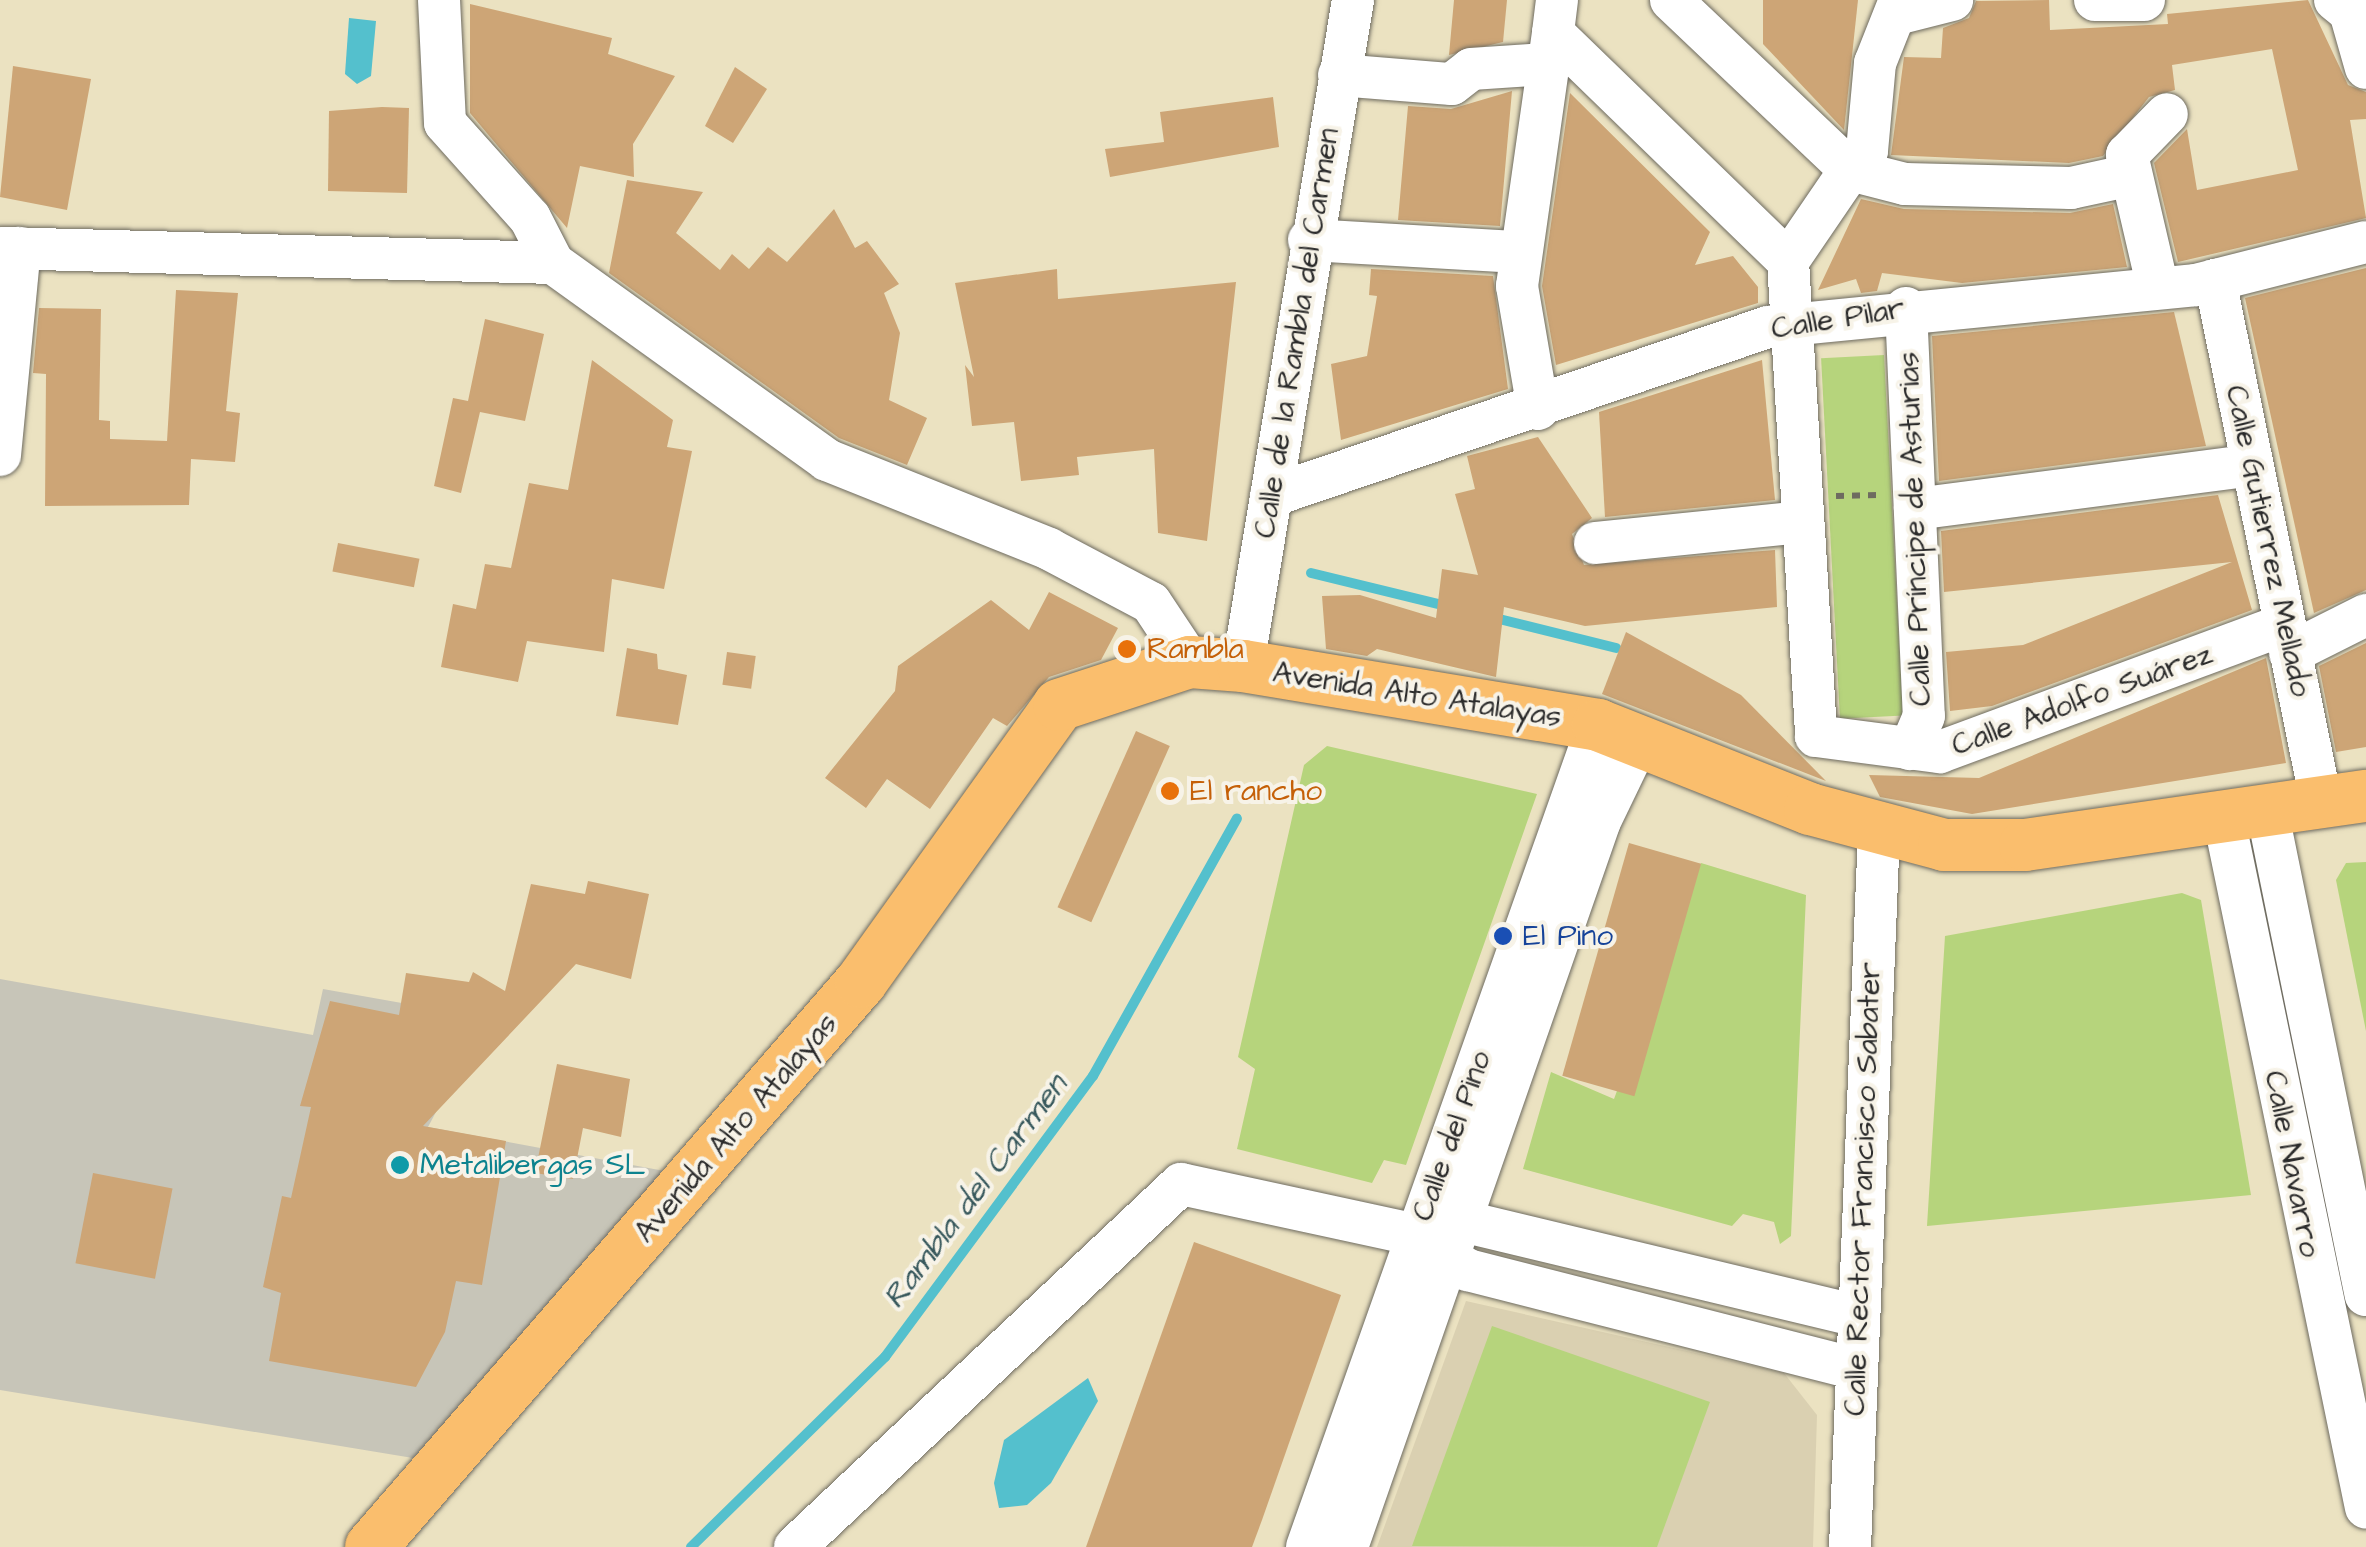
<!DOCTYPE html>
<meta charset="utf-8">
<style>
body{margin:0}
#map{position:relative;width:2366px;height:1547px;overflow:hidden;background:#ebe2c1;font-family:"Architects Daughter",sans-serif}
div>[style]{position:absolute}
.built>*{inset:0;background:#dad0b1}
.industrial>*{inset:0;background:#c7c5b8}
.green>*{inset:0;background:#b6d47c;transform-origin:0 0}
.water>*{inset:0;background:#54c0cd}
.stream>*{height:10px;margin:-5px;padding:0 5px;transform-origin:5px;border-radius:5px;background:#54c0cd}
.building>*{inset:0;background:#cda576;transform-origin:0 0}
.path>*{height:6px;margin-top:-3px;transform-origin:0;background:repeating-linear-gradient(90deg,#6e6b60 0 8px,transparent 0 16px)}
.roads{filter:drop-shadow(0 0 2px #6e6b60) drop-shadow(0 0 2px #6e6b60)}
.minor>*{height:42px;margin:-21px;padding:0 21px;transform-origin:21px;border-radius:21px;background:#fff}
.major>*{height:52px;margin:-26px;padding:0 26px;transform-origin:26px;border-radius:26px;background:#fabe6d}
.dots>*{width:28px;height:28px;translate:-50% -50%;box-sizing:border-box;border:5px solid #f7f3e8;border-radius:50%}
span{translate:-50% -50%;white-space:nowrap;text-align:center;line-height:1.15;-webkit-text-stroke:8px #f7f3e8;paint-order:stroke}
.street-label{font-size:30px;color:#2b2b2b}
.food-label{font-size:30px;color:#c56008}
.left{translate:0 -50%;text-align:left}
.transit-label{font-size:30px;color:#164399}
.culture-label{font-size:30px;color:#0d838f}
.water-label{font-size:32px;color:#37585c;font-style:italic}
</style>
<div id="map">
<div class="built">
<i style="clip-path:polygon(1466px 1301px,1784px 1373px,1817px 1415px,1813px 1547px,1377px 1547px)"></i>
</div>
<div class="industrial">
<i style="clip-path:polygon(0 979px,313px 1035px,323px 989px,486px 1018px,428px 1127px,670px 1172px,425px 1460px,0 1390px)"></i>
</div>
<div class="green">
<i style="left:1884px;top:355px;width:361px;height:63px;rotate:87deg"></i>
<i style="clip-path:polygon(1327px 746px,1537px 794px,1406px 1165px,1384px 1160px,1372px 1183px,1237px 1149px,1255px 1069px,1238px 1057px,1304px 765px)"></i>
<i style="clip-path:polygon(2366px 862px,2366px 1031px,2336px 880px,2346px 863px)"></i>
<i style="clip-path:polygon(1701px 863px,1806px 895px,1791px 1236px,1780px 1244px,1774px 1222px,1743px 1214px,1732px 1226px,1523px 1169px,1551px 1072px,1614px 1099px)"></i>
<i style="clip-path:polygon(2182px 893px,2201px 900px,2251px 1195px,1927px 1226px,1945px 936px)"></i>
<i style="clip-path:polygon(1492px 1326px,1710px 1402px,1657px 1547px,1412px 1546px)"></i>
</div>
<div class="water">
<i style="clip-path:polygon(349px 18px,376px 21px,371px 76px,357px 84px,345px 74px)"></i>
<i style="clip-path:polygon(1088px 1378px,1098px 1401px,1051px 1483px,1027px 1505px,999px 1508px,994px 1483px,1004px 1440px)"></i>
</div>
<div class="stream">
<i style="left:1311px;top:573px;width:143px;rotate:13.7deg"></i>
<i style="left:1491px;top:617px;width:129px;rotate:13.9deg"></i>
<i style="left:691px;top:1547px;width:272px;rotate:-44.4deg"></i>
<i style="left:885px;top:1357px;width:350px;rotate:-53.5deg"></i>
<i style="left:1093px;top:1076px;width:295px;rotate:-60.8deg"></i>
</div>
<div class="building">
<i style="clip-path:polygon(1454px 0,1507px 0,1503px 42px,1449px 55px)"></i>
<i style="clip-path:polygon(1763px 0,1858px 0,1844px 130px,1763px 44px)"></i>
<i style="clip-path:polygon(2049px 0,2050px 30px,2168px 24px,2167px 14px,2308px 0,2348px 85px,2366px 92px,2366px 119px,2350px 120px,2366px 218px,2178px 262px,2154px 163px,2187px 129px,2197px 190px,2298px 170px,2272px 49px,2172px 65px,2175px 90px,2149px 97px,2103px 156px,2069px 163px,1891px 155px,1904px 57px,1941px 58px,1943px 28px,1969px 18px,1976px 1px)"></i>
<i style="clip-path:polygon(470px 4px,612px 38px,608px 54px,675px 76px,633px 144px,634px 177px,580px 166px,567px 228px,470px 113px)"></i>
<i style="clip-path:polygon(13px 66px,91px 79px,67px 210px,0 197px)"></i>
<i style="clip-path:polygon(735px 67px,767px 89px,733px 143px,705px 126px)"></i>
<i style="clip-path:polygon(1512px 91px,1500px 226px,1398px 220px,1408px 106px,1451px 109px)"></i>
<i style="clip-path:polygon(1570px 93px,1710px 232px,1695px 265px,1733px 256px,1758px 287px,1758px 303px,1556px 365px,1542px 286px)"></i>
<i style="clip-path:polygon(1273px 97px,1279px 147px,1110px 177px,1105px 149px,1164px 142px,1160px 112px)"></i>
<i style="clip-path:polygon(382px 107px,409px 108px,407px 193px,328px 191px,329px 111px)"></i>
<i style="clip-path:polygon(627px 180px,703px 192px,676px 233px,720px 270px,732px 254px,749px 269px,768px 247px,787px 262px,834px 209px,855px 248px,867px 241px,899px 284px,884px 293px,900px 333px,889px 400px,927px 418px,907px 465px,839px 438px,609px 273px)"></i>
<i style="clip-path:polygon(1861px 199px,1904px 209px,2070px 213px,2113px 204px,2127px 267px,1962px 283px,1882px 273px,1877px 291px,1861px 293px,1856px 279px,1818px 290px)"></i>
<i style="clip-path:polygon(2366px 268px,2366px 590px,2314px 613px,2245px 298px)"></i>
<i style="clip-path:polygon(1057px 269px,1058px 299px,1236px 282px,1207px 541px,1158px 533px,1154px 449px,1077px 457px,1079px 475px,1021px 481px,1014px 422px,972px 426px,965px 365px,974px 377px,955px 283px)"></i>
<i style="clip-path:polygon(1371px 269px,1493px 276px,1508px 389px,1341px 440px,1331px 364px,1367px 356px,1377px 296px,1369px 295px)"></i>
<i style="clip-path:polygon(176px 290px,238px 293px,226px 411px,240px 413px,235px 462px,191px 459px,189px 505px,45px 506px,46px 374px,33px 373px,39px 308px,101px 309px,99px 420px,110px 421px,110px 439px,167px 441px)"></i>
<i style="clip-path:polygon(2174px 312px,2206px 446px,1939px 481px,1932px 336px)"></i>
<i style="clip-path:polygon(485px 319px,544px 334px,525px 421px,480px 412px,461px 493px,434px 486px,453px 398px,468px 401px)"></i>
<i style="clip-path:polygon(592px 360px,673px 420px,667px 447px,692px 451px,664px 589px,612px 579px,604px 652px,527px 641px,518px 682px,441px 667px,453px 604px,476px 609px,485px 564px,511px 568px,529px 483px,568px 490px)"></i>
<i style="clip-path:polygon(1762px 360px,1775px 500px,1605px 517px,1599px 412px)"></i>
<i style="clip-path:polygon(1538px 437px,1592px 518px,1572px 534px,1584px 565px,1775px 550px,1777px 607px,1585px 626px,1504px 607px,1496px 677px,1377px 649px,1367px 656px,1326px 649px,1322px 596px,1360px 595px,1436px 618px,1442px 569px,1478px 575px,1455px 494px,1475px 489px,1467px 456px)"></i>
<i style="clip-path:polygon(2218px 495px,2252px 610px,1992px 706px,1950px 711px,1946px 652px,2023px 645px,2232px 562px,1944px 592px,1941px 531px)"></i>
<i style="left:338px;top:543px;width:83px;height:29px;rotate:11deg"></i>
<i style="clip-path:polygon(1049px 592px,1118px 628px,1101px 660px,1049px 677px,1007px 726px,993px 718px,930px 809px,887px 779px,866px 808px,825px 778px,895px 691px,898px 666px,991px 600px,1029px 630px)"></i>
<i style="clip-path:polygon(1626px 632px,1741px 695px,1826px 781px,1602px 694px)"></i>
<i style="clip-path:polygon(2366px 643px,2366px 747px,2336px 752px,2319px 666px)"></i>
<i style="clip-path:polygon(627px 648px,657px 654px,658px 669px,687px 675px,678px 725px,616px 716px)"></i>
<i style="left:727px;top:652px;width:29px;height:33px;rotate:8deg"></i>
<i style="clip-path:polygon(2266px 658px,2286px 763px,1972px 814px,1880px 797px,1869px 775px,1979px 778px)"></i>
<i style="left:1136px;top:731px;width:37px;height:193px;rotate:24deg"></i>
<i style="left:1629px;top:843px;width:75px;height:242px;rotate:16deg"></i>
<i style="clip-path:polygon(588px 881px,649px 894px,631px 979px,576px 964px,423px 1126px,506px 1141px,482px 1285px,456px 1281px,445px 1332px,416px 1387px,269px 1361px,281px 1293px,263px 1287px,282px 1196px,291px 1198px,311px 1107px,300px 1106px,330px 1001px,399px 1015px,406px 973px,469px 982px,473px 972px,505px 991px,531px 884px,585px 894px)"></i>
<i style="clip-path:polygon(557px 1064px,630px 1079px,621px 1137px,583px 1128px,573px 1179px,535px 1173px)"></i>
<i style="left:93px;top:1173px;width:81px;height:92px;rotate:11deg"></i>
<i style="clip-path:polygon(1194px 1242px,1341px 1295px,1262px 1520px,1252px 1547px,1086px 1547px)"></i>
</div>
<div class="path">
<i style="left:1836px;top:496px;width:42px;rotate:-1.4deg"></i>
</div>
<div class="roads">
<div class="minor">
<i style="left:439px;top:0;width:123px;rotate:87.2deg"></i>
<i style="left:445px;top:123px;width:127px;rotate:48.2deg"></i>
<i style="left:530px;top:218px;width:51px;rotate:62.9deg"></i>
<i style="left:1557px;top:0;width:33px;rotate:97deg"></i>
<i style="left:1553px;top:33px;width:327px;rotate:44.1deg"></i>
<i style="left:1788px;top:261px;width:476px;rotate:86.6deg"></i>
<i style="left:1816px;top:736px;width:125px;rotate:7.4deg"></i>
<i style="left:1940px;top:752px;width:367px;rotate:-20.3deg"></i>
<i style="left:1671px;top:0;width:247px;rotate:43.5deg"></i>
<i style="left:1850px;top:170px;width:110px;rotate:124.3deg"></i>
<i style="left:1900px;top:0;width:68px;rotate:111.6deg"></i>
<i style="left:1875px;top:63px;width:88px;rotate:95.2deg"></i>
<i style="left:1867px;top:151px;width:25px;rotate:132deg"></i>
<i style="left:1850px;top:170px;width:57px;rotate:14.3deg"></i>
<i style="left:1905px;top:184px;width:166px;rotate:1.4deg"></i>
<i style="left:2071px;top:188px;width:61px;rotate:-12.2deg"></i>
<i style="left:2095px;top:0;width:49px"></i>
<i style="left:2335px;top:0;width:19px;rotate:39deg"></i>
<i style="left:2350px;top:12px;width:58px;rotate:74.1deg"></i>
<i style="left:1897px;top:14px;width:57px;rotate:-14.3deg"></i>
<i style="left:1339px;top:75px;width:113px;rotate:4.6deg"></i>
<i style="left:1452px;top:84px;width:24px;rotate:-38deg"></i>
<i style="left:1471px;top:69px;width:75px;rotate:-3.8deg"></i>
<i style="left:1309px;top:240px;width:211px;rotate:3.3deg"></i>
<i style="left:0;top:248px;width:553px;rotate:1.55deg"></i>
<i style="left:553px;top:263px;width:337px;rotate:35.7deg"></i>
<i style="left:827px;top:460px;width:239px;rotate:21.8deg"></i>
<i style="left:1049px;top:549px;width:115px;rotate:27.9deg"></i>
<i style="left:1151px;top:603px;width:71px;rotate:56.5deg"></i>
<i style="left:2215px;top:280px;width:532px;rotate:78.5deg"></i>
<i style="left:2158px;top:288px;width:137px;rotate:-103.1deg"></i>
<i style="left:2127px;top:155px;width:57px;rotate:-45.7deg"></i>
<i style="left:1906px;top:308px;width:408px;rotate:87.5deg"></i>
<i style="left:1924px;top:716px;width:36px;rotate:113deg"></i>
<i style="left:1538px;top:409px;width:125px;rotate:-99.7deg"></i>
<i style="left:1517px;top:286px;width:256px;rotate:-81.9deg"></i>
<i style="left:0;top:455px;width:208px;rotate:-84.5deg"></i>
<i style="left:1271px;top:496px;width:525px;rotate:-18.78deg"></i>
<i style="left:1768px;top:327px;width:430px;rotate:-5.6deg"></i>
<i style="left:2196px;top:285px;width:175px;rotate:-14.2deg"></i>
<i style="left:1915px;top:509px;width:340px;rotate:-7.4deg"></i>
<i style="left:1595px;top:543px;width:208px;rotate:-5.8deg"></i>
<i style="left:2290px;top:653px;width:85px;rotate:-26.6deg"></i>
<i style="left:1243px;top:666px;width:675px;rotate:-80.62deg"></i>
<i style="left:2267px;top:810px;width:495px;rotate:78.5deg"></i>
<i style="left:2224px;top:819px;width:703px;rotate:78.35deg"></i>
<i style="left:1424px;top:1243px;width:52px;rotate:31.5deg"></i>
<i style="left:1468px;top:1270px;width:401px;rotate:14.3deg"></i>
<i style="left:795px;top:1547px;width:530px;rotate:-43.24deg"></i>
<i style="left:1181px;top:1184px;width:241px;rotate:12.2deg"></i>
<i style="left:1417px;top:1235px;width:44px;rotate:-20.1deg"></i>
<i style="left:1458px;top:1220px;width:411px;rotate:13.5deg"></i>
<i style="left:1307px;top:1547px;width:872px;rotate:-70.51deg"></i>
<i style="left:1347px;top:1547px;width:769px;rotate:-70.79deg"></i>
<i style="left:1600px;top:821px;width:88px;rotate:-64.3deg"></i>
<i style="left:1850px;top:1547px;width:716px;rotate:-87.68deg"></i>
</div>
<div class="major">
<i style="left:371px;top:1547px;width:748px;rotate:-49.07deg"></i>
<i style="left:861px;top:982px;width:340px;rotate:-54.4deg"></i>
<i style="left:1059px;top:705px;width:138px;rotate:-18.2deg"></i>
<i style="left:1190px;top:662px;width:53px;rotate:4.3deg"></i>
<i style="left:1243px;top:666px;width:360px;rotate:9.4deg"></i>
<i style="left:1598px;top:725px;width:228px;rotate:21.6deg"></i>
<i style="left:1810px;top:809px;width:139px;rotate:15deg"></i>
<i style="left:1944px;top:845px;width:81px"></i>
<i style="left:2025px;top:845px;width:345px;rotate:-8.2deg"></i>
</div>
</div>
<div class="dots">
<i style="left:1127px;top:649px;background:#e8710a"></i>
<i style="left:1170px;top:791px;background:#e8710a"></i>
<i style="left:1503px;top:936px;background:#1a4fb4"></i>
<i style="left:400px;top:1165px;background:#0f9aa8"></i>
</div>
<div class="street-label">
<span style="left:1838px;top:319px;rotate:-9deg">Calle Pilar</span>
<span style="left:1297px;top:333px;rotate:-81deg">Calle de la Rambla del Carmen</span>
<span style="left:1915px;top:529px;rotate:-92deg">Calle Príncipe de Asturias</span>
<span style="left:2268px;top:541px;rotate:78deg">Calle Gutierrez Mellado</span>
<span style="left:1417px;top:695px;rotate:9deg">Avenida Alto Atalayas</span>
<span style="left:2082px;top:700px;rotate:-20deg">Calle Adolfo Suárez</span>
<span style="left:736px;top:1128px;rotate:-49deg">Avenida Alto Atalayas</span>
<span style="left:1452px;top:1136px;rotate:-70deg">Calle del Pino</span>
<span style="left:2292px;top:1164px;rotate:79deg">Calle Navarro</span>
<span style="left:1863px;top:1189px;rotate:-88deg">Calle Rector Francisco Sabater</span>
</div>
<div class="food-label">
<span class="left" style="left:1147px;top:649px">Rambla</span>
<span class="left" style="left:1190px;top:791px">El rancho</span>
</div>
<div class="transit-label">
<span class="left" style="left:1523px;top:936px">El Pino</span>
</div>
<div class="culture-label">
<span class="left" style="left:420px;top:1165px">Metalibergas SL</span>
</div>
<div class="water-label">
<span style="left:976px;top:1192px;rotate:-53deg">Rambla del Carmen</span>
</div>
</div>
